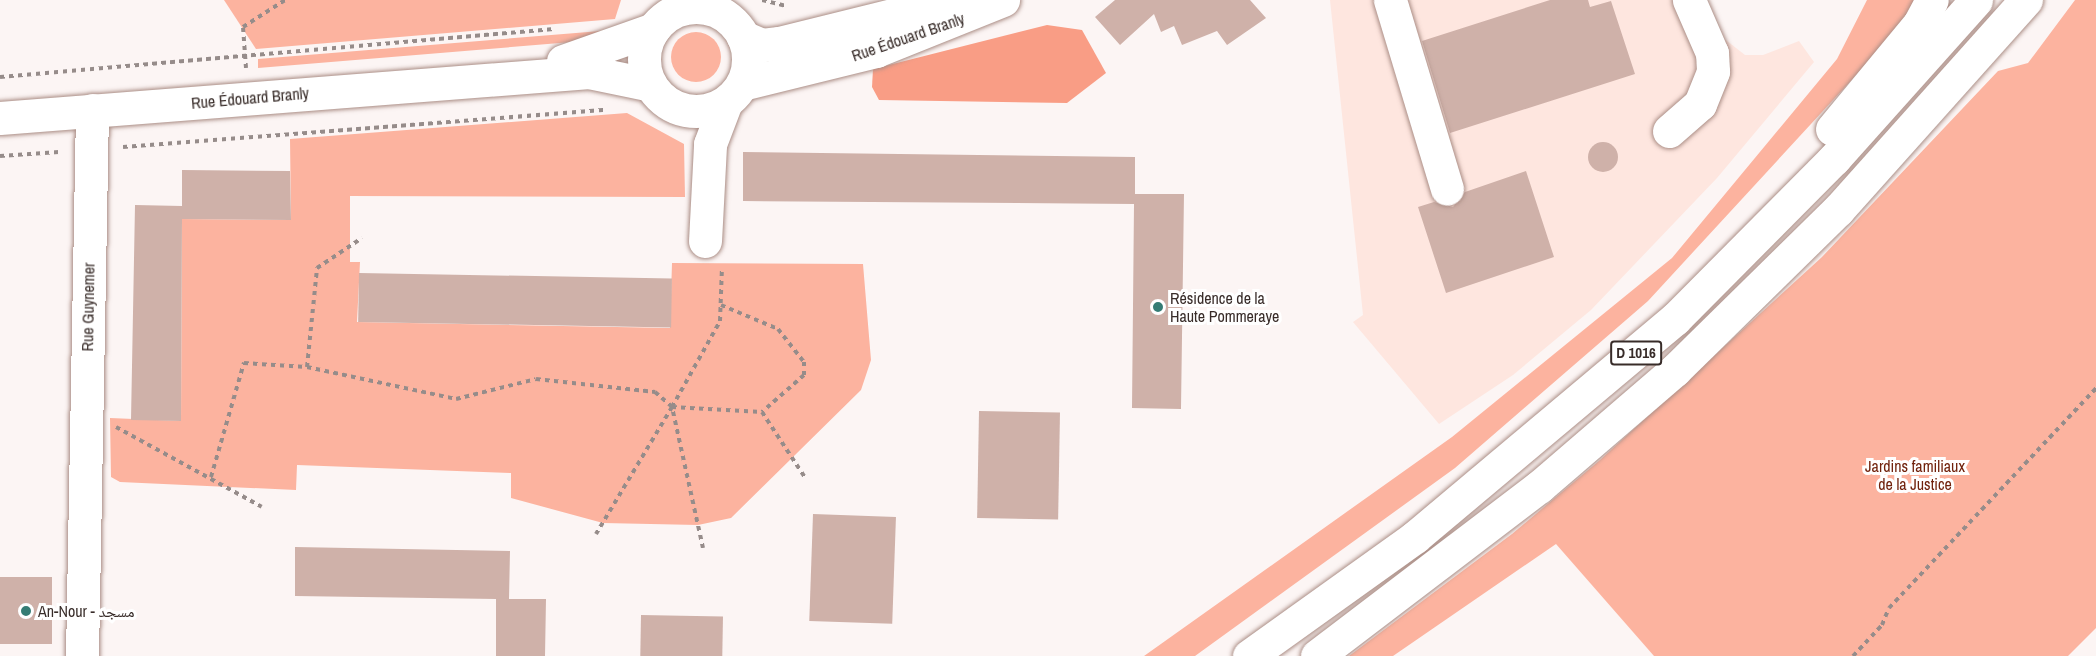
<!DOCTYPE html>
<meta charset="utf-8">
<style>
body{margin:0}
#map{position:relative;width:2096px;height:656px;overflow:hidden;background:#fcf5f4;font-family:"Archivo Narrow","Noto Naskh Arabic",sans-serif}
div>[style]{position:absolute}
.built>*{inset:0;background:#fee6df}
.green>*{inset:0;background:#fcb39f}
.round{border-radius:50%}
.forest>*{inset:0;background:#f99d85}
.building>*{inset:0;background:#cfb1a9;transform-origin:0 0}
.path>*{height:4px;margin-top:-2px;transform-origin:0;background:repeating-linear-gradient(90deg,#968c8a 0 4.5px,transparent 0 9px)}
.roads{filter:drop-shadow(0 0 2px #ab8e86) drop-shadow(0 0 2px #ab8e86)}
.minor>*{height:33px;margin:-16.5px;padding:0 16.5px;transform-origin:16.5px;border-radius:16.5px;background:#fff}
.minor>.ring{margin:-16.5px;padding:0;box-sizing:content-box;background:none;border:33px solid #fff;border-radius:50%}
.highway>*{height:33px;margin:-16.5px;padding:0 16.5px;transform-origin:16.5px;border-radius:16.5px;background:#fff}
.dots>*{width:16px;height:16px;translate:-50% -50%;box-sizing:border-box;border:3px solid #fff;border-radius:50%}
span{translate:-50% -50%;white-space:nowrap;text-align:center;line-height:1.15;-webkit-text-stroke:6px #fff;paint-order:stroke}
.shield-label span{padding:2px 4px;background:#fff;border:2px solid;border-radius:4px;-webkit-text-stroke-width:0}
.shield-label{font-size:15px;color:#382c29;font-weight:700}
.street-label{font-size:16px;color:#382c29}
.poi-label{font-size:16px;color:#382c29}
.left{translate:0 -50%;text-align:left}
.park-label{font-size:16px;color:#71220c}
</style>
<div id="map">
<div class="built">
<i style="clip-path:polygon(1330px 0,1707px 0,1722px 37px,1745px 55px,1763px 55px,1799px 41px,1814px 62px,1717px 178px,1591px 310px,1513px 375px,1439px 424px,1353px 322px,1363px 315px)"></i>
</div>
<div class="green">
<i style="clip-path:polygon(224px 0,621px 0,615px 19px,256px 49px)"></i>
<i style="clip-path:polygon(1867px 0,1919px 0,1905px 22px,1648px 301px,1455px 468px,1195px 656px,1144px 656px,1452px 437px,1672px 258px,1837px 59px)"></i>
<i style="clip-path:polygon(2075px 0,2096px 0,2096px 628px,2068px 656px,1654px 656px,1556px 544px,1393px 656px,1349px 656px,1512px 534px,1600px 460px,1822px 257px,1998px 71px,2028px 63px)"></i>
<i style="clip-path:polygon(613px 30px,572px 42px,258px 68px,258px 59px)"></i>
<i class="round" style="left:671px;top:32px;width:50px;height:50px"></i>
<i style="clip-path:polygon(627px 113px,684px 144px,685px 197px,350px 196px,350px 262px,360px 262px,357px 322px,670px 328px,672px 263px,863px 264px,871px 360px,861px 390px,731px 518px,698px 525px,603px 523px,511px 498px,511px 473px,297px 465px,296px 490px,120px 482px,111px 477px,110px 418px,181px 421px,182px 219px,291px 220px,290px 139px)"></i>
</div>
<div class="forest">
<i style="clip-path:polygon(1047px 25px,1082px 30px,1106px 73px,1067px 103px,879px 100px,872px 87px,873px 69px)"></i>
</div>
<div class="building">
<i style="clip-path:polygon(1115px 0,1250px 0,1266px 18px,1227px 45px,1217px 31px,1182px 45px,1174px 26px,1161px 32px,1154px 14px,1120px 45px,1095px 17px)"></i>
<i style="clip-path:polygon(1550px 0,1588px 0,1590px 7px,1611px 1px,1635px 74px,1450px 133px,1422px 41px)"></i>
<i class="round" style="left:1588px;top:142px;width:30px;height:30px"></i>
<i style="clip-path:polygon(743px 152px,1135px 157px,1135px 194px,1184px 194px,1181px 409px,1132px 408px,1134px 204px,743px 201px)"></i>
<i style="clip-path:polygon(182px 170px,290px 171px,291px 220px,182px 219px,181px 421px,131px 420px,135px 205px,182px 206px)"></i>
<i style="clip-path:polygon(1526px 171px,1554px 257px,1446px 293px,1418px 207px,1434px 202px,1453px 207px,1465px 192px)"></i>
<i style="left:359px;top:273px;width:313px;height:49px;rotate:1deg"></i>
<i style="left:979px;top:411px;width:81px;height:107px;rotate:1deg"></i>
<i style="left:813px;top:514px;width:83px;height:107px;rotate:2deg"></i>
<i style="clip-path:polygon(295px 547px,510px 551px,509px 599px,546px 599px,545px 656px,496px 656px,496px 599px,295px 596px)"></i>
<i style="left:0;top:577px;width:52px;height:67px"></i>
<i style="left:641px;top:615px;width:82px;height:41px;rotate:1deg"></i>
</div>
<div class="path">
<i style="left:762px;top:0;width:25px;rotate:14deg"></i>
<i style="left:246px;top:68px;width:41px;rotate:-94.2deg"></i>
<i style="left:243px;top:27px;width:50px;rotate:-32.7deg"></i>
<i style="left:0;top:77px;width:556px;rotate:-4.95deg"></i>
<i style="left:123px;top:147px;width:484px;rotate:-4.4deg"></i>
<i style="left:0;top:156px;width:59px;rotate:-3.9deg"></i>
<i style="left:721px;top:305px;width:62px;rotate:22.8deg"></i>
<i style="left:778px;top:329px;width:42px;rotate:51.8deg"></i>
<i style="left:804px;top:362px;width:13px;rotate:90deg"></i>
<i style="left:804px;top:375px;width:56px;rotate:138.6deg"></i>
<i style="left:307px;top:367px;width:152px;rotate:12.1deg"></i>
<i style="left:456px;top:399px;width:82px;rotate:-14deg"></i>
<i style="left:536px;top:379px;width:120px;rotate:6.2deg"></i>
<i style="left:655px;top:392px;width:23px;rotate:41deg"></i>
<i style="left:672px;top:407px;width:148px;rotate:120.9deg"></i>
<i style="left:672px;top:407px;width:98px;rotate:-60.8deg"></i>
<i style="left:720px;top:321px;width:54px;rotate:-87.9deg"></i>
<i style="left:116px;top:427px;width:166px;rotate:28.7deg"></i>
<i style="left:211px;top:477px;width:119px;rotate:-73.9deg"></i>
<i style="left:244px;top:363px;width:63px;rotate:3.6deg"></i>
<i style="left:307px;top:367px;width:100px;rotate:-84.2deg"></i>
<i style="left:317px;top:268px;width:54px;rotate:-33.7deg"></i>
<i style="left:703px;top:548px;width:144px;rotate:-102.4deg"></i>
<i style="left:672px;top:407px;width:90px;rotate:3.2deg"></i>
<i style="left:762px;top:412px;width:77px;rotate:56.7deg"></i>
<i style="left:1853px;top:656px;width:42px;rotate:-46.9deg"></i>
<i style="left:1882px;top:625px;width:18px;rotate:-68deg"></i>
<i style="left:1889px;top:608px;width:302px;rotate:-46.7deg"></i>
</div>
<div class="roads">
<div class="minor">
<i style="left:1390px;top:0;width:197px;rotate:73.2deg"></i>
<i class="ring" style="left:644px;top:7px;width:71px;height:71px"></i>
<i style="left:743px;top:37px;width:21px;rotate:23deg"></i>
<i style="left:762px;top:45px;width:17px;rotate:-7deg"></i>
<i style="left:779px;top:43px;width:179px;rotate:-13.9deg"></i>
<i style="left:563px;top:61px;width:96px;rotate:-19.4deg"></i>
<i style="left:742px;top:84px;width:138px;rotate:-13.8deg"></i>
<i style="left:876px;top:51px;width:137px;rotate:-21.9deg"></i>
<i style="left:0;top:118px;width:591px;rotate:-4.47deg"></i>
<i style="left:589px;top:72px;width:63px;rotate:11.8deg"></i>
<i style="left:1669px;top:131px;width:41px;rotate:-41.1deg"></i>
<i style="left:1700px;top:104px;width:35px;rotate:-68deg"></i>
<i style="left:1713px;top:71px;width:18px;rotate:-93deg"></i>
<i style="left:1712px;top:53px;width:58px;rotate:-113.5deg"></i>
<i style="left:705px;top:241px;width:97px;rotate:-87deg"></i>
<i style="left:710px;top:144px;width:45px;rotate:-69.1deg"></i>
<i style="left:82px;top:656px;width:546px;rotate:-88.95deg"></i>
</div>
<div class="highway">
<i style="left:1832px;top:129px;width:136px;rotate:-50.4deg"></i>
<i style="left:1919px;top:24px;width:27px;rotate:-62deg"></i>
<i style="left:1249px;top:656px;width:204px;rotate:-35.6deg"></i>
<i style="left:1415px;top:537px;width:339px;rotate:-40deg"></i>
<i style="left:1675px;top:319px;width:226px;rotate:-45.2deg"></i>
<i style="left:1834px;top:159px;width:213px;rotate:-48.2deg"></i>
<i style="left:1317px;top:656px;width:279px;rotate:-37.3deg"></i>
<i style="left:1539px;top:487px;width:179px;rotate:-40.7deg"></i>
<i style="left:1675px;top:370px;width:228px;rotate:-44.5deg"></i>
<i style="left:1838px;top:210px;width:282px;rotate:-48.2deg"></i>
</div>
</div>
<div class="dots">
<i style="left:1158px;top:307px;background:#357c74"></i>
<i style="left:26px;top:611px;background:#357c74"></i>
</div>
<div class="shield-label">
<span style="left:1636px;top:353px">D 1016</span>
</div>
<div class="street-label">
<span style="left:908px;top:37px;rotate:-19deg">Rue Édouard Branly</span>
<span style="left:250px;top:98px;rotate:-5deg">Rue Édouard Branly</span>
<span style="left:88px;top:307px;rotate:-89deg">Rue Guynemer</span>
</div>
<div class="poi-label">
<span class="left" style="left:1170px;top:307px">Résidence de la<br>Haute Pommeraye</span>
<span class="left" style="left:38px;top:611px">An-Nour - مسجد</span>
</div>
<div class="park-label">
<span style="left:1915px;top:475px">Jardins familiaux<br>de la Justice</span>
</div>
</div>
